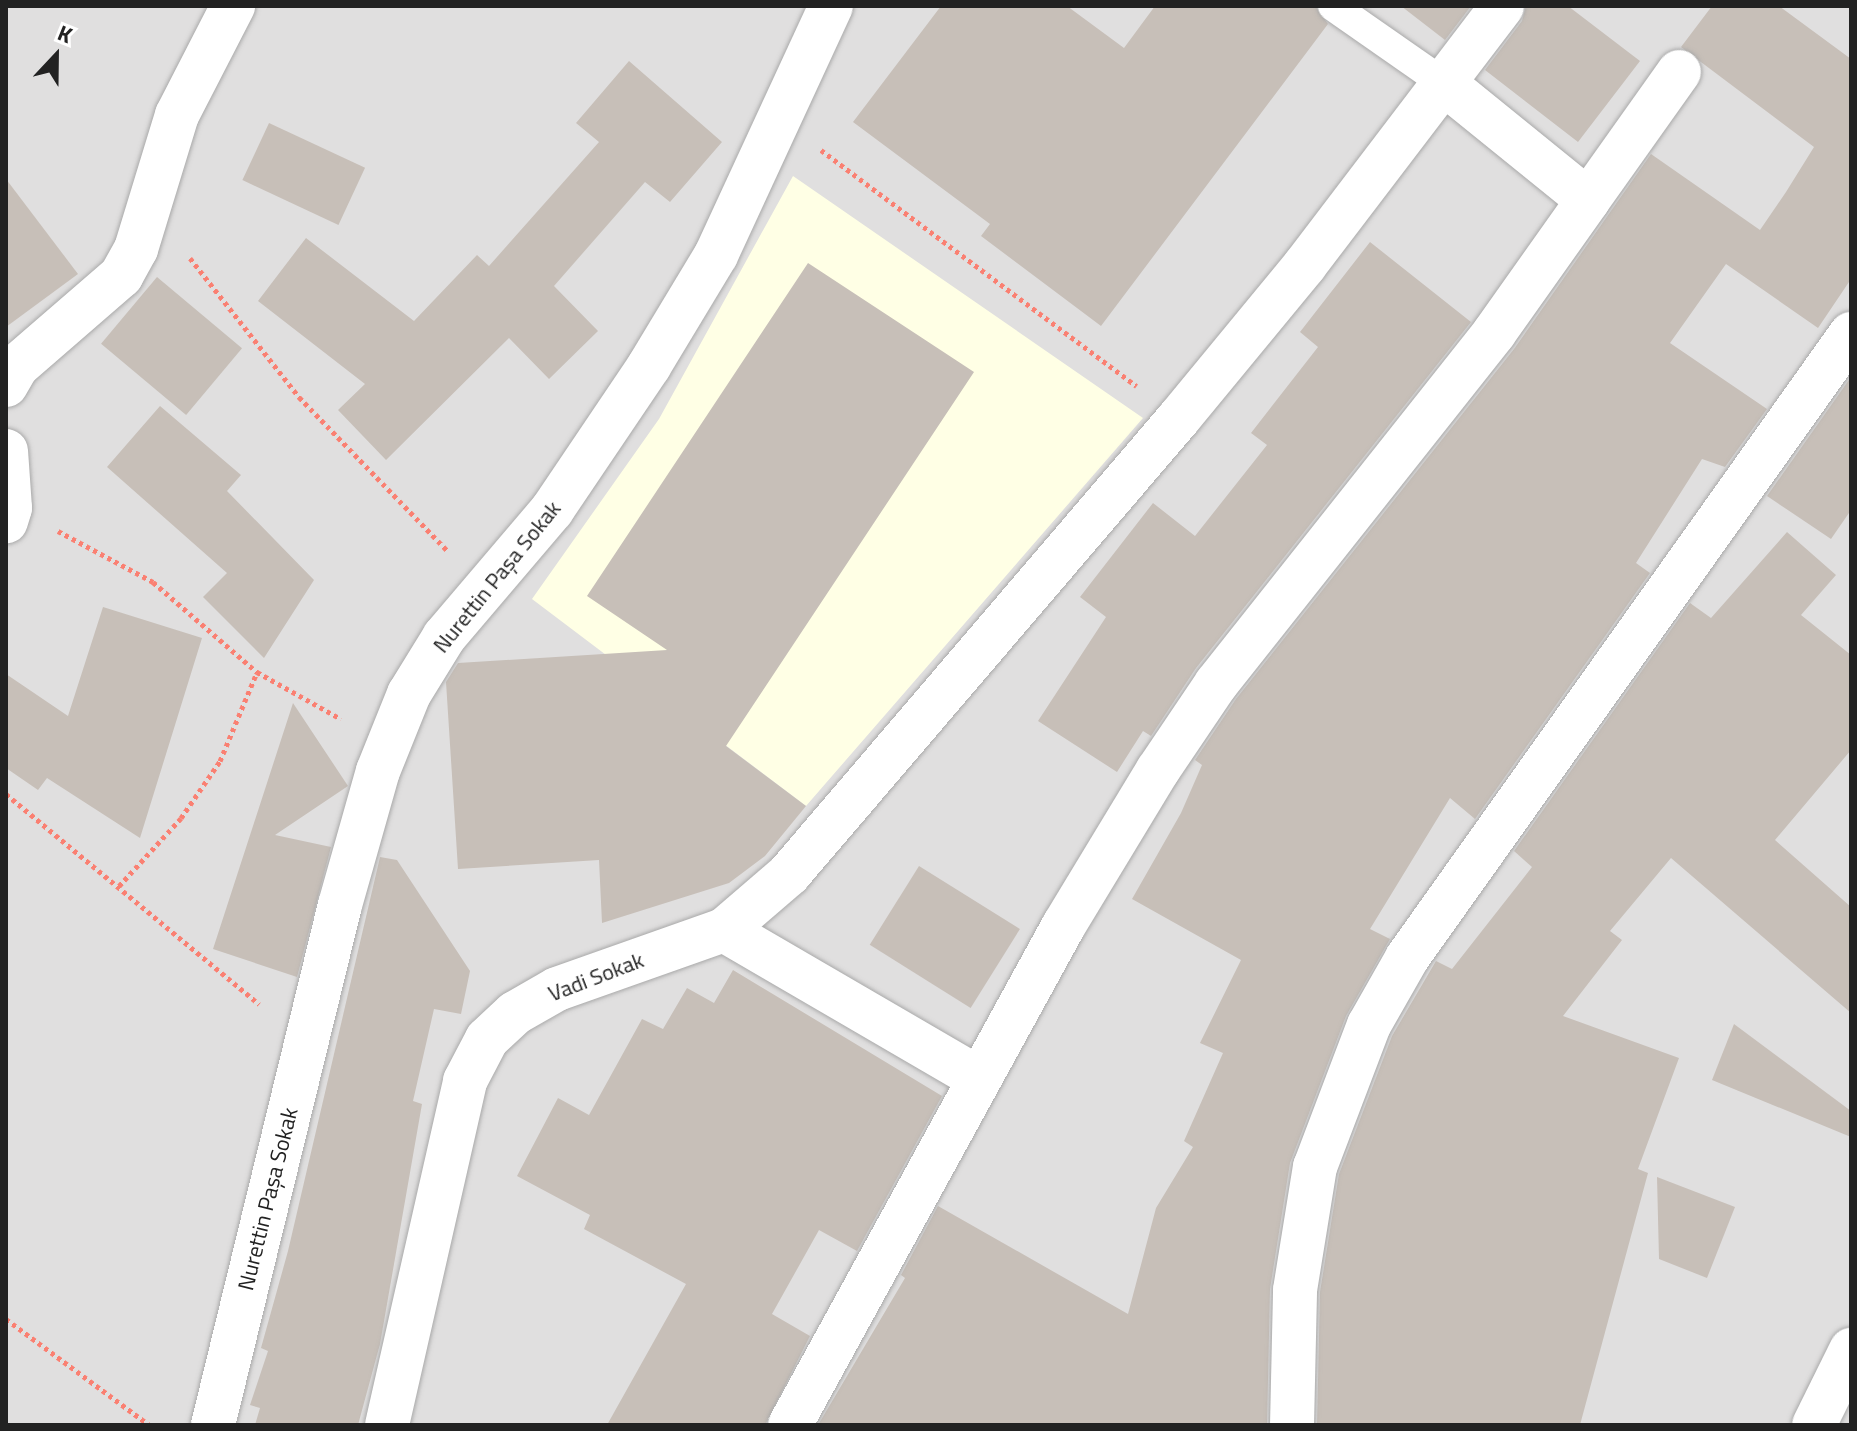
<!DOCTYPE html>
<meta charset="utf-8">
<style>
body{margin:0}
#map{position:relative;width:1857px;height:1431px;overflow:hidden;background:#f2efe9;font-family:"Titillium Web",sans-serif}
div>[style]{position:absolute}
.residential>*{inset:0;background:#e0dfdf;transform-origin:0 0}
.education>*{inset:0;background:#ffffe5}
.building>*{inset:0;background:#c7bfb8;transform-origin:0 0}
.path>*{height:5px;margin-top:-2.5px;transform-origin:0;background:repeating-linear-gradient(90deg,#fa8072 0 4px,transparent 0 8px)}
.roads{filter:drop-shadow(0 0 2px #a9a9a9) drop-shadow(0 0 2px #a9a9a9)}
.service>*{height:30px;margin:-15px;padding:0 15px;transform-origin:15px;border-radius:15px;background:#fff}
.minor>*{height:44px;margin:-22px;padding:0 22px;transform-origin:22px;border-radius:22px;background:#fff}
.tertiary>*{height:44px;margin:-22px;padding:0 22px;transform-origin:22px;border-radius:22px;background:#fff}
span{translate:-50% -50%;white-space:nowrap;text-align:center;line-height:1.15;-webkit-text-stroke:6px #fff;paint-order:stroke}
.street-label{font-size:22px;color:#222}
.frame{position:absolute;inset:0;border:8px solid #222;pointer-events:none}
.north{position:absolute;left:16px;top:16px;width:80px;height:80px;-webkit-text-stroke:6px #fff;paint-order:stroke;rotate:22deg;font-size:22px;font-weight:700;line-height:32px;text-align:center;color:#222}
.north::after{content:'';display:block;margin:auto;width:28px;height:36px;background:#222;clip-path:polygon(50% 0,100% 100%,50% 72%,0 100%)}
</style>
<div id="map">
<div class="residential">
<i style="left:6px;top:6px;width:1845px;height:1419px"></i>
</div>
<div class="education">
<i style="clip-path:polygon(793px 176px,1143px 418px,806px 806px,532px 599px,659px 419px)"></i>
</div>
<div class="building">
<i style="clip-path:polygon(941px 6px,1067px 6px,1124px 48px,1155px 6px,1315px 6px,1328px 24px,1101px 326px,981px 236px,990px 224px,853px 122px)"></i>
<i style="clip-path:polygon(1401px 6px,1471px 6px,1445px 40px)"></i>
<i style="clip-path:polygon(1526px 6px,1568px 6px,1640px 61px,1578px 142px,1485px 70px,1522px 21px)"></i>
<i style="clip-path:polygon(1712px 6px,1779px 6px,1851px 59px,1851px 279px,1818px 328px,1726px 264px,1670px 343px,1767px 409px,1725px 467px,1702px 459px,1636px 563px,1650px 573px,1475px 819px,1450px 798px,1370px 929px,1390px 939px,1346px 1016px,1290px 1163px,1270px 1289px,1267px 1425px,818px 1425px,905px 1278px,901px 1275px,938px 1206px,1128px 1314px,1156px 1208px,1193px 1147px,1184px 1141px,1223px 1053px,1200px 1043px,1241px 960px,1132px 899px,1181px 813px,1202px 765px,1195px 760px,1236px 699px,1514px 349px,1651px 154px,1760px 230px,1786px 192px,1814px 147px,1681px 47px)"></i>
<i style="clip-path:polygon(629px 61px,722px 142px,670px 202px,645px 182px,554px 286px,598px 331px,549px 379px,509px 338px,386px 460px,338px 410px,365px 384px,258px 301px,306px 238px,414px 321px,477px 255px,489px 266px,599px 142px,576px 123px)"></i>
<i style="left:269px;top:123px;width:106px;height:63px;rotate:25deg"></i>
<i style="clip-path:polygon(6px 179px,78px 274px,6px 327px)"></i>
<i style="clip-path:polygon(1370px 242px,1471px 322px,1196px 668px,1151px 736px,1143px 731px,1117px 772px,1038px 721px,1106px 617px,1080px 597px,1153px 503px,1195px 536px,1267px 445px,1251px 433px,1318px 347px,1300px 332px)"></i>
<i style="clip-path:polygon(808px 263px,974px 372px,726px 746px,806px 806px,765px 856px,729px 883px,602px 923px,599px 860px,458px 869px,446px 682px,458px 663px,667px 650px,587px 596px)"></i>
<i style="left:157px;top:277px;width:111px;height:87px;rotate:40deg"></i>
<i style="clip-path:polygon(1851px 377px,1851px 510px,1831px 539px,1767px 496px)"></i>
<i style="clip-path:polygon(160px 406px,241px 475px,227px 491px,314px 580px,264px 658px,203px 597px,227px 573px,107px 467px)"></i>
<i style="clip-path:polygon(1787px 532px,1836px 575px,1801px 615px,1851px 655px,1851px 750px,1775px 840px,1851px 907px,1851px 1013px,1671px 858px,1610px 931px,1622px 940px,1563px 1016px,1679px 1058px,1638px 1169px,1648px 1173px,1580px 1425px,1317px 1425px,1320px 1292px,1339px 1174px,1392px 1036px,1436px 961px,1452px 969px,1532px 867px,1514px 851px,1690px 603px,1711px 618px)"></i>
<i style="clip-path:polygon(103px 607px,202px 638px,140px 838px,47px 778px,38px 790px,6px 768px,6px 674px,68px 716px)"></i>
<i style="clip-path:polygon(293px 703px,348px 786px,275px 835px,331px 847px,297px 977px,213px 949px)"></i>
<i style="clip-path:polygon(380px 857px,397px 860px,470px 971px,461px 1014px,434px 1009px,413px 1101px,422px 1104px,380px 1344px,358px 1425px,255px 1425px,260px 1408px,250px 1405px,268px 1351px,261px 1348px,288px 1251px)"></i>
<i style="left:919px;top:866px;width:119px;height:93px;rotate:32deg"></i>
<i style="clip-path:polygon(733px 970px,942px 1096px,857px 1251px,819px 1230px,772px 1314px,810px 1336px,765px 1425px,607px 1425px,686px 1284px,584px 1229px,590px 1215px,517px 1176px,558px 1098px,589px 1115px,642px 1019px,663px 1029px,687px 988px,714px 1003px)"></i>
<i style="clip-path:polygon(1734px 1024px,1851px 1111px,1851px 1137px,1712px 1080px)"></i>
<i style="clip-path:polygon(1657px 1177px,1735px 1207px,1707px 1278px,1659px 1259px)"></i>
</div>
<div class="path">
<i style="left:821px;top:150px;width:394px;rotate:36.8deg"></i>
<i style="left:190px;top:258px;width:177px;rotate:51.9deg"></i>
<i style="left:299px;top:397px;width:213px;rotate:46deg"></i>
<i style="left:58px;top:531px;width:108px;rotate:28.2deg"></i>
<i style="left:153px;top:582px;width:138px;rotate:40.9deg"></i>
<i style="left:257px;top:672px;width:96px;rotate:29.2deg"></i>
<i style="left:6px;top:794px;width:329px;rotate:39.7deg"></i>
<i style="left:119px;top:886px;width:92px;rotate:-47.6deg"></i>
<i style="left:181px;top:818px;width:69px;rotate:-55.6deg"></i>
<i style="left:220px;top:761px;width:96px;rotate:-67.4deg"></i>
<i style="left:6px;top:1319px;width:178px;rotate:36.5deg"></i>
</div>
<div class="roads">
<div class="service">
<i style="left:1333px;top:6px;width:136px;rotate:34.9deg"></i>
</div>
<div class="minor">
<i style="left:1588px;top:200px;width:157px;rotate:-54.6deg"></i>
<i style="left:6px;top:385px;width:22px;rotate:-60deg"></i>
<i style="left:17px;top:366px;width:138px;rotate:-40.9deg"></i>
<i style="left:121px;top:276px;width:31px;rotate:-61deg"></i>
<i style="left:136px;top:249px;width:140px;rotate:-73deg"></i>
<i style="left:177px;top:115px;width:123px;rotate:-62.8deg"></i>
<i style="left:6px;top:451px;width:57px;rotate:86deg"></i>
<i style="left:10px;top:508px;width:14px;rotate:107deg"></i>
<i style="left:724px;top:930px;width:294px;rotate:30.2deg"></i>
<i style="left:387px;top:1425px;width:353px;rotate:-77.2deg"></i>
<i style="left:465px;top:1081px;width:47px;rotate:-62.4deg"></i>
<i style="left:487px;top:1039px;width:38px;rotate:-43deg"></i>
<i style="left:515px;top:1013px;width:48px;rotate:-29.7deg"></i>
<i style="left:557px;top:989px;width:177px;rotate:-19.5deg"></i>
<i style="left:724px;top:930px;width:86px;rotate:-40.7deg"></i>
<i style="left:789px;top:874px;width:600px;rotate:-49.46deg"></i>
<i style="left:1179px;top:418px;width:198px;rotate:-50.5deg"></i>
<i style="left:1305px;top:265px;width:325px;rotate:-52.7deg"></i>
<i style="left:790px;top:1425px;width:570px;rotate:-61.28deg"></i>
<i style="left:1064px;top:925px;width:181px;rotate:-58.8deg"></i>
<i style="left:1158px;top:770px;width:104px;rotate:-56deg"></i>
<i style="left:1216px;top:684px;width:448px;rotate:-51.6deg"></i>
<i style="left:1494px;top:333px;width:163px;rotate:-54.7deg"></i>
<i style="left:1588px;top:200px;width:184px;rotate:-141deg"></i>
<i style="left:1292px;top:1425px;width:135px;rotate:-88.7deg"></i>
<i style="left:1295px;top:1290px;width:125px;rotate:-80.8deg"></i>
<i style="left:1315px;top:1167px;width:152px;rotate:-69.2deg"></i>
<i style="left:1369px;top:1025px;width:77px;rotate:-60.4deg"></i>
<i style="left:1407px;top:958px;width:766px;rotate:-54.57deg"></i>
<i style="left:1814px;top:1425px;width:84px;rotate:-63.7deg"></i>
</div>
<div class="tertiary">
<i style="left:213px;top:1425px;width:535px;rotate:-76.28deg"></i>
<i style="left:340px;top:905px;width:139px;rotate:-74.2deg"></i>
<i style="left:378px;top:771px;width:83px;rotate:-68.1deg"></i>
<i style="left:409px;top:694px;width:67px;rotate:-58.4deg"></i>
<i style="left:444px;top:637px;width:167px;rotate:-49.6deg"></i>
<i style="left:552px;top:510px;width:174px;rotate:-56deg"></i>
<i style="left:649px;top:366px;width:130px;rotate:-58.9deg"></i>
<i style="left:716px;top:255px;width:274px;rotate:-65.2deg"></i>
</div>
</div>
<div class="street-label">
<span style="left:497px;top:577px;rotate:-51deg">Nurettin Paşa Sokak</span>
<span style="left:596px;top:977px;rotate:-21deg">Vadi Sokak</span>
<span style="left:268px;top:1199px;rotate:-76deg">Nurettin Paşa Sokak</span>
</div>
<div class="frame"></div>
<div class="north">K</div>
</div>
